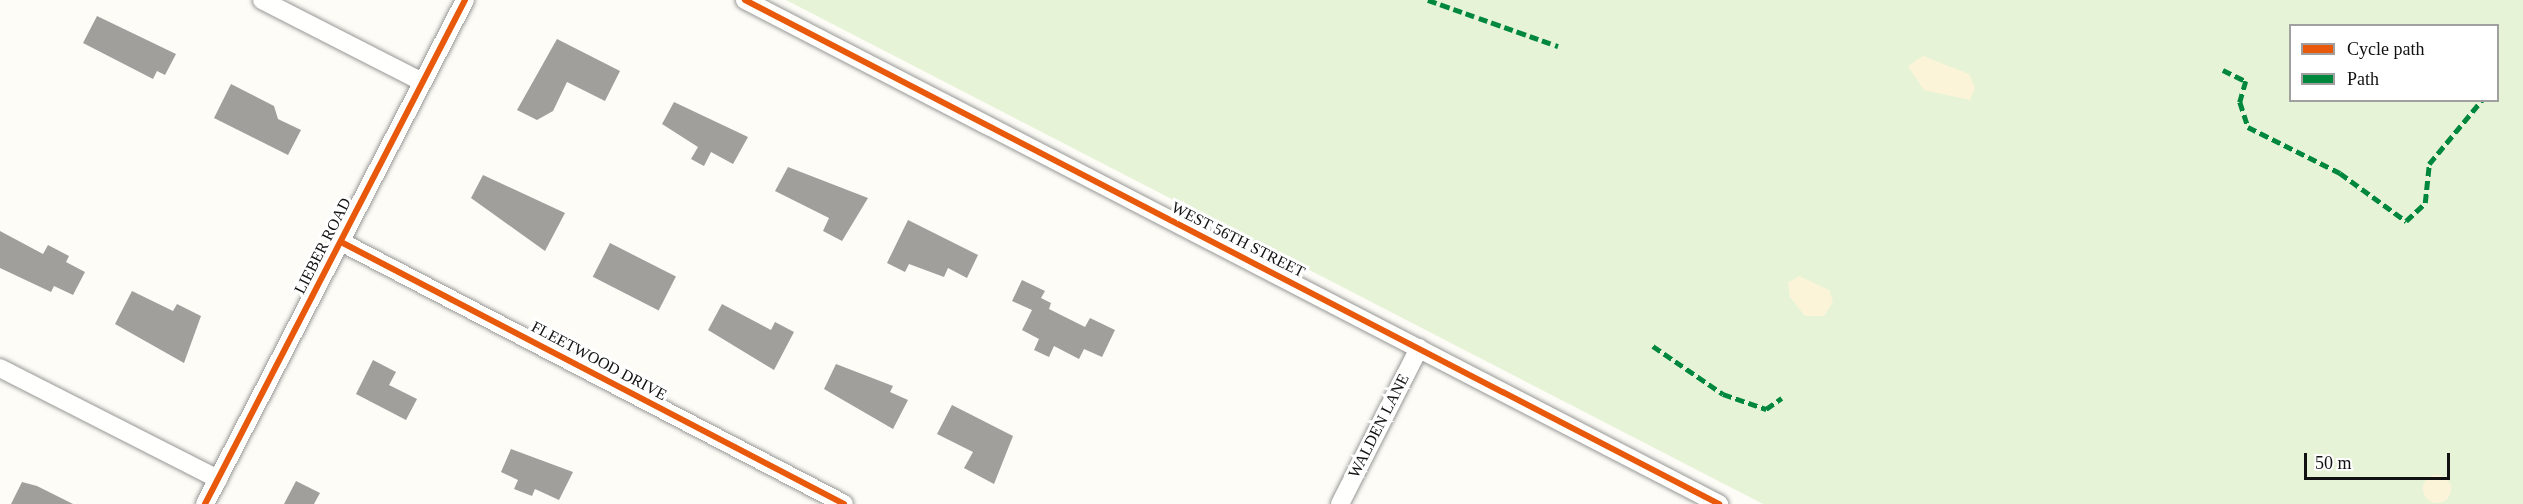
<!DOCTYPE html>
<style>
body{margin:0}
#map{position:relative;width:2523px;height:504px;overflow:hidden;background:#fdfcf7;font-family:"Times New Roman",serif}
div>[style]{position:absolute}
.green>*{inset:0;background:#e7f3d7}
.sand>*{inset:0;background:#fcf4d9}
.round{border-radius:50%}
.building>*{inset:0;background:#a19f9c;transform-origin:0 0}
.roads{filter:drop-shadow(0 0 2px #979795) drop-shadow(0 0 2px #979795)}
.street>*{height:18px;margin:-9px;padding:0 9px;transform-origin:9px;border-radius:9px;background:#fffffe}
.quiet>*{height:4.5px;margin-top:-2.25px;transform-origin:0;background:repeating-linear-gradient(90deg,#00873e 0 9px,transparent 0 13.5px)}
.cycleway>*{height:6px;margin:-3px;padding:0 3px;transform-origin:3px;border-radius:3px;background:#e8590c}
span{translate:-50% -50%;white-space:nowrap;text-align:center;line-height:1.15;-webkit-text-stroke:6px #fff;paint-order:stroke}
.street-label{font-size:16px;color:#111}
.legend{position:absolute;left:2289px;top:24px;width:210px;height:78px;box-sizing:border-box;background:#fff;border:2px solid #a0a0a0;margin:0;padding:8px 10px;list-style:none;font-size:18px;color:#111}
.legend li{display:flex;align-items:center;gap:12px;height:30px}
.legend b{width:30px;border:2px solid #a0a0a0}
.scale{position:absolute;left:2304px;top:453px;width:146px;height:27px;box-sizing:border-box;border:3px solid #111;border-top:0;padding-left:8px;font-size:18px;line-height:21px;white-space:nowrap;color:#111;-webkit-text-stroke:4px #fff;paint-order:stroke}
</style>
<div id="map">
<div class="green">
<i style="clip-path:polygon(evenodd,786px 0,2523px 0,2523px 504px,1763px 504px,786px 0,2290px 26px,2498px 26px,2498px 100px,2290px 100px,2290px 26px)"></i>
</div>
<div class="sand">
<i style="clip-path:polygon(1923px 56px,1969px 74px,1975px 88px,1970px 100px,1924px 90px,1908px 66px)"></i>
<i style="clip-path:polygon(1799px 276px,1829px 290px,1833px 302px,1824px 316px,1805px 316px,1790px 297px,1788px 283px)"></i>
<i class="round" style="left:2423px;top:475px;width:28px;height:28px"></i>
</div>
<div class="building">
<i style="clip-path:polygon(97px 16px,176px 54px,165px 75px,157px 71px,153px 79px,83px 43px)"></i>
<i style="clip-path:polygon(557px 39px,620px 71px,605px 101px,567px 82px,553px 111px,537px 120px,517px 110px)"></i>
<i style="clip-path:polygon(231px 84px,274px 106px,278px 119px,301px 130px,288px 155px,214px 118px)"></i>
<i style="clip-path:polygon(674px 102px,748px 137px,733px 164px,711px 152px,704px 166px,691px 159px,698px 147px,662px 124px)"></i>
<i style="clip-path:polygon(788px 167px,868px 198px,842px 241px,823px 231px,829px 218px,775px 191px)"></i>
<i style="clip-path:polygon(483px 175px,565px 213px,545px 251px,471px 198px)"></i>
<i style="clip-path:polygon(908px 220px,978px 255px,967px 278px,948px 268px,944px 277px,909px 264px,905px 272px,887px 263px)"></i>
<i style="clip-path:polygon(0 231px,43px 254px,48px 245px,69px 256px,66px 262px,85px 272px,73px 295px,54px 286px,51px 292px,0 268px)"></i>
<i style="left:610px;top:243px;width:74px;height:38px;rotate:27deg"></i>
<i style="clip-path:polygon(1022px 280px,1045px 291px,1041px 298px,1051px 303px,1049px 309px,1085px 327px,1090px 318px,1115px 330px,1102px 357px,1084px 349px,1079px 359px,1054px 346px,1049px 357px,1034px 350px,1039px 339px,1022px 330px,1032px 310px,1012px 301px)"></i>
<i style="clip-path:polygon(132px 291px,173px 311px,177px 304px,201px 316px,184px 363px,115px 324px)"></i>
<i style="clip-path:polygon(722px 304px,771px 330px,775px 322px,794px 332px,774px 370px,708px 330px)"></i>
<i style="clip-path:polygon(373px 360px,396px 372px,389px 385px,417px 399px,406px 420px,356px 394px)"></i>
<i style="clip-path:polygon(836px 364px,893px 386px,890px 392px,908px 400px,893px 429px,824px 389px)"></i>
<i style="clip-path:polygon(952px 405px,1013px 436px,994px 484px,964px 468px,973px 452px,937px 434px)"></i>
<i style="clip-path:polygon(511px 449px,573px 472px,559px 500px,535px 489px,532px 496px,514px 489px,518px 480px,501px 472px)"></i>
<i style="clip-path:polygon(296px 481px,320px 493px,314px 504px,284px 504px)"></i>
<i style="clip-path:polygon(22px 482px,37px 486px,73px 504px,11px 504px)"></i>
</div>
<div class="roads">
<div class="street">
<i style="left:262px;top:0;width:180px;rotate:27.1deg"></i>
<i style="left:745px;top:0;width:1097px;rotate:27.36deg"></i>
<i style="left:341px;top:242px;width:567px;rotate:27.51deg"></i>
<i style="left:0;top:368px;width:245px;rotate:27deg"></i>
<i style="left:205px;top:504px;width:567px;rotate:-62.71deg"></i>
<i style="left:1340px;top:504px;width:175px;rotate:-63.1deg"></i>
</div>
</div>
<div class="quiet">
<i style="left:1428px;top:0;width:138px;rotate:19.5deg"></i>
<i style="left:2223px;top:70px;width:25px;rotate:26deg"></i>
<i style="left:2246px;top:81px;width:22px;rotate:106deg"></i>
<i style="left:2240px;top:102px;width:26px;rotate:72deg"></i>
<i style="left:2248px;top:127px;width:103px;rotate:26.6deg"></i>
<i style="left:2340px;top:173px;width:82px;rotate:36deg"></i>
<i style="left:2406px;top:221px;width:26px;rotate:-43deg"></i>
<i style="left:2425px;top:203px;width:39px;rotate:-84deg"></i>
<i style="left:2429px;top:164px;width:83px;rotate:-50.4deg"></i>
<i style="left:1653px;top:346px;width:85px;rotate:34.4deg"></i>
<i style="left:1723px;top:394px;width:46px;rotate:19.2deg"></i>
<i style="left:1766px;top:409px;width:19px;rotate:-35deg"></i>
</div>
<div class="cycleway">
<i style="left:745px;top:0;width:1097px;rotate:27.36deg"></i>
<i style="left:341px;top:242px;width:567px;rotate:27.51deg"></i>
<i style="left:205px;top:504px;width:567px;rotate:-62.71deg"></i>
</div>
<div class="street-label">
<span style="left:1238px;top:240px;rotate:27deg">WEST 56TH STREET</span>
<span style="left:323px;top:246px;rotate:-63deg">LIEBER ROAD</span>
<span style="left:599px;top:361px;rotate:28deg">FLEETWOOD DRIVE</span>
<span style="left:1379px;top:426px;rotate:-63deg">WALDEN LANE</span>
</div>
<ul class="legend">
<li><b style="height:8px;background:#e8590c"></b>Cycle path</li>
<li><b style="height:8px;background:#00873e"></b>Path</li>
</ul>
<div class="scale">50 m</div>
</div>
